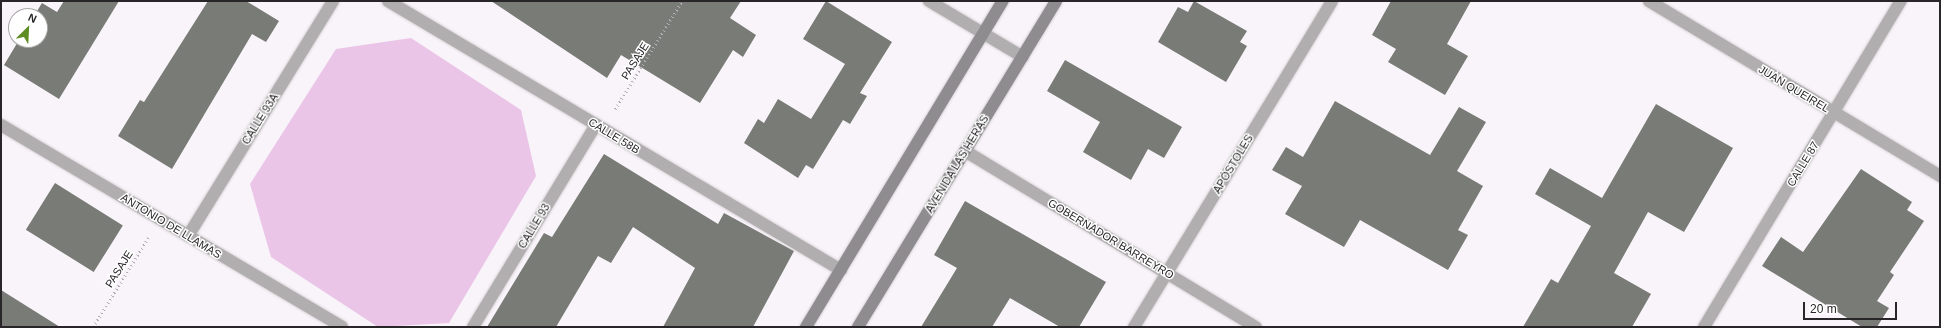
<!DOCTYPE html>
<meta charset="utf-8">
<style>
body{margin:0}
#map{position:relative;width:1941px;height:328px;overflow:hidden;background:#f9f4f9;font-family:Helvetica,sans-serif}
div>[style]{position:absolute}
.green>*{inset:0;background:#eac5e7}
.building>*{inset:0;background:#797c76;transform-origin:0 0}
.path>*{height:2.5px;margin-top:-1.25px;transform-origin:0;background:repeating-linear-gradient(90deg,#b3afb3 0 1px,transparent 0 4px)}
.roads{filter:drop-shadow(0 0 1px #d3cfd3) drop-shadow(0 0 1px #d3cfd3)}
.minor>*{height:12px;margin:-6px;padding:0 6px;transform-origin:6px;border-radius:6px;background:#b1aeb0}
.secondary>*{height:12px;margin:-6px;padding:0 6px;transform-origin:6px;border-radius:6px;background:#8f8c8f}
span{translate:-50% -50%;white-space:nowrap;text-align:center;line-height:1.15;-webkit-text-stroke:3px #fff;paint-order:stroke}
.street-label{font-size:11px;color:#282628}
.frame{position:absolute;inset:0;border:2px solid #282628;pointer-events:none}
.north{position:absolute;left:8px;top:8px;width:40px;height:40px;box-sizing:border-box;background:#fff;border:1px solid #a9a8a9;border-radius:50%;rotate:24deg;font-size:11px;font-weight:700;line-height:16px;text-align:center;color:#282628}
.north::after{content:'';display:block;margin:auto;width:14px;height:18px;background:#5e8e23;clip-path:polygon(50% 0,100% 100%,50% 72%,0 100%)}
.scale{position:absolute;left:1803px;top:302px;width:94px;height:18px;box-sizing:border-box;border:2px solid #282628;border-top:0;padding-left:5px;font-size:12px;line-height:14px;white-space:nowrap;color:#282628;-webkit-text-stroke:3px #fff;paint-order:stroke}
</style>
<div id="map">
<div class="green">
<i style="clip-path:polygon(411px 38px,521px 110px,536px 176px,449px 323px,378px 327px,271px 257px,250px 184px,336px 49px)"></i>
</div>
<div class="building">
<i style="clip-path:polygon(64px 1px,119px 1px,59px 99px,4px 65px,19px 40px,40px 40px,40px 16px,34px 16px,42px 3px,57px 12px)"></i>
<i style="clip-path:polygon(208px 1px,246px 1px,279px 21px,266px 42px,252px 34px,172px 169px,118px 136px,140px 100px,144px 102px)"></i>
<i style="clip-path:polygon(491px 1px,741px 1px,730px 18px,756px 35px,743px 57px,733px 50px,700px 103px,621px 55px,607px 78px)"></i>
<i style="clip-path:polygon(826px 1px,892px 42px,860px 93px,867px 96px,850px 124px,843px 120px,813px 169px,806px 165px,798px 178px,744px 143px,758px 119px,764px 123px,778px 99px,811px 119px,845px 64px,803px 39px)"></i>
<i style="clip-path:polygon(1194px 1px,1247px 31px,1240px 42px,1247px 46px,1226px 82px,1158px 42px,1178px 7px,1188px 12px)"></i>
<i style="clip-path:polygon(1391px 1px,1471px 1px,1447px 44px,1468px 56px,1445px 95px,1388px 62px,1396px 49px,1372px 35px)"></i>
<i style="clip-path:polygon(1065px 60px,1182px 127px,1164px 158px,1148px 149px,1131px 180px,1083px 152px,1100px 122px,1047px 91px)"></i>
<i style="clip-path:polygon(1335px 101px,1430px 155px,1459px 107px,1486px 122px,1457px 171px,1483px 186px,1458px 230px,1468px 235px,1448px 270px,1360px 220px,1344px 247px,1285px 214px,1302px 186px,1272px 170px,1286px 147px,1303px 157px)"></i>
<i style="clip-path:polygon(1656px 104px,1733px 148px,1684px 232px,1648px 212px,1614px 273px,1651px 294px,1632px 327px,1523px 327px,1551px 279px,1558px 283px,1591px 226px,1535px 194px,1550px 168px,1602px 198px)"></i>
<i style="clip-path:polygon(604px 154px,718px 224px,724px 213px,794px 251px,753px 327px,663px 327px,695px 268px,633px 227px,611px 263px,598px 256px,556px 327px,487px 327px,544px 233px,552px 237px)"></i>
<i style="clip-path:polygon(1861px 169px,1912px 202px,1907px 210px,1924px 221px,1890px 272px,1894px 275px,1877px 301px,1889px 308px,1877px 327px,1862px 327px,1762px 266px,1781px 237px,1803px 252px)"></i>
<i style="left:55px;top:183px;width:80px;height:55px;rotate:32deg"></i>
<i style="clip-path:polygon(965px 201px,1106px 282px,1079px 327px,1060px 327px,1010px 298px,992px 327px,921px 327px,957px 268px,934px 255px)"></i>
<i style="clip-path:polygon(1px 290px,60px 327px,1px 327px)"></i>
</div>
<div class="path">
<i style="left:615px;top:109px;width:127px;rotate:-58.2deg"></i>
<i style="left:93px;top:327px;width:105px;rotate:-58.3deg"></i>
</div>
<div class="roads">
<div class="minor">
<i style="left:388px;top:1px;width:527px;rotate:30.7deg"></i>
<i style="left:929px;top:1px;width:109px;rotate:30.8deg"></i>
<i style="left:1649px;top:1px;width:340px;rotate:31deg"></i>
<i style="left:1px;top:125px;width:396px;rotate:30.6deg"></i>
<i style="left:965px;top:151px;width:340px;rotate:31.2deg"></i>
<i style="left:188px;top:236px;width:276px;rotate:-58.3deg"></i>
<i style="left:473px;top:327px;width:237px;rotate:-58.7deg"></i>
<i style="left:1134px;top:327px;width:381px;rotate:-58.7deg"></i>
<i style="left:1704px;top:327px;width:381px;rotate:-58.9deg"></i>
</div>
<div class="secondary">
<i style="left:806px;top:327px;width:381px;rotate:-58.9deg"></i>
<i style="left:858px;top:327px;width:381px;rotate:-58.7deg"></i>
</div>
</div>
<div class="street-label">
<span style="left:635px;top:61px;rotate:-58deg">PASAJE</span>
<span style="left:1794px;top:89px;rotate:31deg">JUAN QUEIREL</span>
<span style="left:260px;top:119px;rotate:-58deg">CALLE 93A</span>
<span style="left:614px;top:136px;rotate:31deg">CALLE 58B</span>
<span style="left:957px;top:164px;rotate:-59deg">AVENIDA LAS HERAS</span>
<span style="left:1233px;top:164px;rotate:-59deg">APÓSTOLES</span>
<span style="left:1803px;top:164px;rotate:-59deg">CALLE 87</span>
<span style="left:171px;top:226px;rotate:31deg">ANTONIO DE LLAMAS</span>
<span style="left:534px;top:226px;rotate:-59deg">CALLE 93</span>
<span style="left:1111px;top:239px;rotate:31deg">GOBERNADOR BARREYRO</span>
<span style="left:119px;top:269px;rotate:-58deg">PASAJE</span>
</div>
<div class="frame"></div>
<div class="north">N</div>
<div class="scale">20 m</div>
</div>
